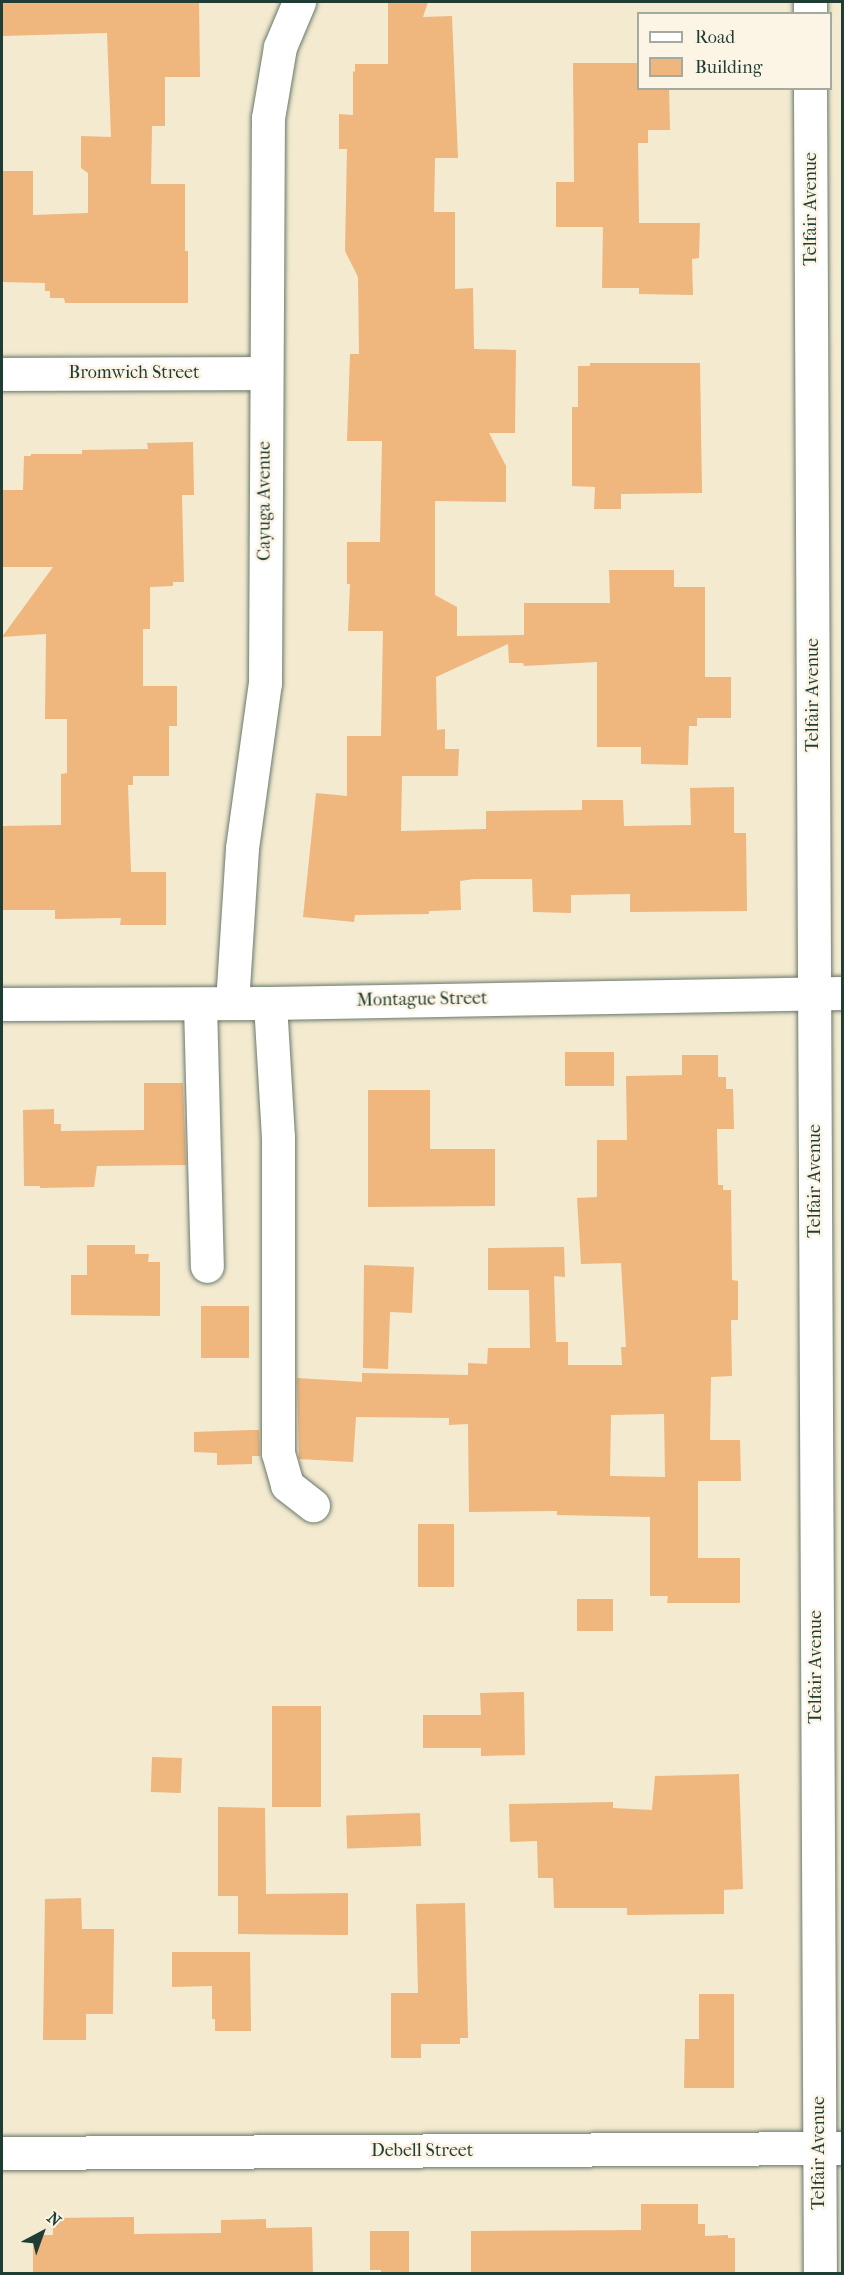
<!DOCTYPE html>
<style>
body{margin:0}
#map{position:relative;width:844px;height:2275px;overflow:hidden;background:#f3ead0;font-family:"IM FELL French Canon",serif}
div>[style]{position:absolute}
.building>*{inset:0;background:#efb67e;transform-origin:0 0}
.roads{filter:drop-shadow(0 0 2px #697a6b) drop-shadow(0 0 2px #697a6b)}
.minor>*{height:33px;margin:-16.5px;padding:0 16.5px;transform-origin:16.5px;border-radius:16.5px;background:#fff}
span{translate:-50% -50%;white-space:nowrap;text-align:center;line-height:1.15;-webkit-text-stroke:5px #fcf5e5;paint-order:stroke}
.street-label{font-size:18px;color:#1f3d34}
.frame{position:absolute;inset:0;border:3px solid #1f3d34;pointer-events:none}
.legend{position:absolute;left:637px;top:12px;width:195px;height:78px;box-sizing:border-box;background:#fcf5e5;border:2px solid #a4ab9e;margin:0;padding:8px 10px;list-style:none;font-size:18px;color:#1f3d34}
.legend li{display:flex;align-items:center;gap:12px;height:30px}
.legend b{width:30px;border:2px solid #a4ab9e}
.north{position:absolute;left:12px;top:2203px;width:60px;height:60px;-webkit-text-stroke:4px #fcf5e5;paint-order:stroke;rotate:41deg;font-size:16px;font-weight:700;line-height:24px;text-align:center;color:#1f3d34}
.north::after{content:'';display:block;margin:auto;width:21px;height:27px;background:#1f3d34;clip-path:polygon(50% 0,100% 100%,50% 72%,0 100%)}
</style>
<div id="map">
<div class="building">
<i style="clip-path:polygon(2px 2px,199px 2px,200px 77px,165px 77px,165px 126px,152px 126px,151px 184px,185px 184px,185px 251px,188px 251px,188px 303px,65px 303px,64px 298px,50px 298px,50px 291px,45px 291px,45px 283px,2px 282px,2px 171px,33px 171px,33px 215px,88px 213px,88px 173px,81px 168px,81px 136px,111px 137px,107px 33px,2px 36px)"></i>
<i style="clip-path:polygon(388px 2px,428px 2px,423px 17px,452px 16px,458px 158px,435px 158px,434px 212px,455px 212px,455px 289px,473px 288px,474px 349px,516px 350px,515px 433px,489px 433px,506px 466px,506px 502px,435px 501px,435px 595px,457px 607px,457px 636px,524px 635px,524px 603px,610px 603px,609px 570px,674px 570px,674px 587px,705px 587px,705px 677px,731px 677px,731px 718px,697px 718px,697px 726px,689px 726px,688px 765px,641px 764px,641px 747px,597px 747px,597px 662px,524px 666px,523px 663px,509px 663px,508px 644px,436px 677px,437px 730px,445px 729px,445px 749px,459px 749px,458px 776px,402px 776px,401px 831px,486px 829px,486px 811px,582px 810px,582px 800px,623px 800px,624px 826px,691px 825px,690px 788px,734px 787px,734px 833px,746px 833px,747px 911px,630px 912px,630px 894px,571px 895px,571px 913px,533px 912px,532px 879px,474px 879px,460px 881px,461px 910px,429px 911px,429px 914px,355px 915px,354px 922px,303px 917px,316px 793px,347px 796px,347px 736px,381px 736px,383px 631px,348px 631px,350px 584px,347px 584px,347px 542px,380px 542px,382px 441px,347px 441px,350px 354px,359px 354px,358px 277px,345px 251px,347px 149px,339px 149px,339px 114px,353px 115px,353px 71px,355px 72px,355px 64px,388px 64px)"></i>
<i style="clip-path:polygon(573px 63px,639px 63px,639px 88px,669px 88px,670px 130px,648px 130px,648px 143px,638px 143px,639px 223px,700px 223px,699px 258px,692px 259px,693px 295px,639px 294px,639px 288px,602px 288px,603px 227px,556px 227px,556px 182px,574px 182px)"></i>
<i style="clip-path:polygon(590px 363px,700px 363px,702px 493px,621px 494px,621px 509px,594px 509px,595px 487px,572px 486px,572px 407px,578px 407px,578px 366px,590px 366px)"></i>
<i style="clip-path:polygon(193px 442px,194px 495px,182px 495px,184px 582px,173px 582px,173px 586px,150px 587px,150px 629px,143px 629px,143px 686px,177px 686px,177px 726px,169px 726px,169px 776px,133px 776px,133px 785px,128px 785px,131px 872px,166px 872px,166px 925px,120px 925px,121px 918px,55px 919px,55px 910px,2px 910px,2px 826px,61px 825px,61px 774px,67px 773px,67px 719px,45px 719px,46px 634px,2px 637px,53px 567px,2px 567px,2px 490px,23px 490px,24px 456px,31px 456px,31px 454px,82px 454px,82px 450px,148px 449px,147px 443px)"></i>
<i style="left:565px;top:1052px;width:49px;height:34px"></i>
<i style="clip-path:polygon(evenodd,682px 1055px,718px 1055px,718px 1077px,726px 1077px,726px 1089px,733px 1089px,734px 1129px,717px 1129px,718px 1185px,723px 1185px,723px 1190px,731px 1190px,732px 1280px,738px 1281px,738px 1320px,731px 1320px,732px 1376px,711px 1377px,710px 1440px,740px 1440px,741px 1481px,698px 1481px,698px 1558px,740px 1558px,740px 1603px,667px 1603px,668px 1596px,650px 1596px,650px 1517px,557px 1515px,557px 1511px,469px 1512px,468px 1424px,449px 1425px,449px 1418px,356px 1417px,353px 1462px,299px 1459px,297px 1378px,362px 1382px,362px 1373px,468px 1375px,468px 1363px,487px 1364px,488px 1348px,530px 1348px,529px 1290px,488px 1290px,488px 1248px,564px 1247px,565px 1277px,554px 1276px,556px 1342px,568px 1342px,568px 1365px,622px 1365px,621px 1347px,626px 1347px,621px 1263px,581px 1264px,577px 1198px,597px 1197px,597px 1140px,627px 1140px,626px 1076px,682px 1075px,682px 1055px,664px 1414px,665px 1477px,610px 1476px,611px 1415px,664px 1414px)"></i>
<i style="clip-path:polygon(144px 1083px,183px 1083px,186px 1165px,97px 1166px,94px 1187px,40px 1188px,40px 1186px,24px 1186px,23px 1110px,54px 1109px,54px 1124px,61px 1124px,61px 1131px,144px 1130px)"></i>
<i style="clip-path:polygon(368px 1090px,430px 1090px,430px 1149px,495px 1149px,495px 1206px,368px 1207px)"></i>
<i style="clip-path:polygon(87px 1245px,135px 1245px,135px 1254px,149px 1254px,148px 1262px,160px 1262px,160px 1316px,71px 1315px,71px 1275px,87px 1275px)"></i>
<i style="clip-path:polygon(364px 1265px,414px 1267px,412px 1313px,390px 1312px,388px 1369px,363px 1368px)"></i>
<i style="left:201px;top:1306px;width:48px;height:52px"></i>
<i style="clip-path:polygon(251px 1430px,259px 1430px,260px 1456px,252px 1456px,252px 1464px,217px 1465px,217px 1453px,194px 1452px,194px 1432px)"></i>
<i style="left:418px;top:1524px;width:36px;height:63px"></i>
<i style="left:577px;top:1599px;width:36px;height:32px"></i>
<i style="clip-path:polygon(524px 1692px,525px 1755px,481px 1756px,481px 1748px,423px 1748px,423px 1715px,481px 1715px,480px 1693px)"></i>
<i style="left:272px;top:1706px;width:49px;height:101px"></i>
<i style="left:152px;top:1757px;width:30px;height:35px;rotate:2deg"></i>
<i style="clip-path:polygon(739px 1774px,743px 1889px,724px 1890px,724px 1914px,627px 1915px,627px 1908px,554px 1908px,553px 1878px,538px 1878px,537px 1841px,510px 1842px,509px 1804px,613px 1802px,613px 1808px,652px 1810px,655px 1776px)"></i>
<i style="clip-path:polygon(218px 1807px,265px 1808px,266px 1894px,348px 1893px,348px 1935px,238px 1934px,238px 1896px,218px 1896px)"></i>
<i style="left:420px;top:1813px;width:33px;height:74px;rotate:88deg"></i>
<i style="clip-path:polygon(81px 1898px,82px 1929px,114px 1929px,113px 2014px,86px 2014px,86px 2040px,43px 2040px,45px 1899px)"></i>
<i style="clip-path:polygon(465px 1903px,468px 2038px,460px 2038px,460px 2044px,421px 2044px,421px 2058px,391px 2058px,391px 1993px,418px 1993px,416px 1904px)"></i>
<i style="clip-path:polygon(172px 1952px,250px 1952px,251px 2031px,215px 2031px,215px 2019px,212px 2019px,212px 1986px,172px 1987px)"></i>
<i style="clip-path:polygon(699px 1994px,734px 1994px,734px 2088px,684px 2088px,685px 2039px,699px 2039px)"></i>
<i style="clip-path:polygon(641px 2204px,698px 2204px,698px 2224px,705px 2224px,705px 2236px,728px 2235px,728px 2238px,735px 2238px,735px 2272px,471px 2274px,471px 2231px,641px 2230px)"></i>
<i style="clip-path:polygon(134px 2217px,134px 2234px,221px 2233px,221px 2220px,266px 2219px,266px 2228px,312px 2227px,313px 2274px,33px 2274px,33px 2235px,53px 2235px,53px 2218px)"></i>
<i style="clip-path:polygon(370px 2231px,409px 2231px,409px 2274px,381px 2274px,381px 2270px,370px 2270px)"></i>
</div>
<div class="roads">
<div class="minor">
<i style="left:810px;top:2px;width:12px;rotate:90deg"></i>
<i style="left:810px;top:88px;width:2186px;rotate:89.74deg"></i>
<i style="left:2px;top:374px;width:264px;rotate:-0.2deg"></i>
<i style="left:232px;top:1003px;width:155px;rotate:-86.3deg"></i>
<i style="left:242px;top:848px;width:167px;rotate:-82.1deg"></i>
<i style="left:265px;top:683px;width:565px;rotate:-89.7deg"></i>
<i style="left:268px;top:118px;width:72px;rotate:-80.4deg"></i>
<i style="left:280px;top:47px;width:49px;rotate:-67.1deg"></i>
<i style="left:270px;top:1003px;width:134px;rotate:86.6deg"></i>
<i style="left:278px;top:1137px;width:316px;rotate:90deg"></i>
<i style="left:278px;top:1453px;width:33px;rotate:74deg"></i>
<i style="left:287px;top:1485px;width:33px;rotate:38deg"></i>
<i style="left:2px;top:1004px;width:268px;rotate:-0.2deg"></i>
<i style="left:270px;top:1003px;width:572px;rotate:-1deg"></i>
<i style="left:200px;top:1004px;width:262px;rotate:88.5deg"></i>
<i style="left:2px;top:2153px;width:840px;rotate:-0.34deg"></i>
</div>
</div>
<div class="street-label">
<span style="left:811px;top:209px;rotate:-90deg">Telfair Avenue</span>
<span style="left:134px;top:373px">Bromwich Street</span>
<span style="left:265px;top:501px;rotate:-90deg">Cayuga Avenue</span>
<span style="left:813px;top:695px;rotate:-90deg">Telfair Avenue</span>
<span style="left:422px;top:1000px;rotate:-1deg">Montague Street</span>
<span style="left:815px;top:1181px;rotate:-90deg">Telfair Avenue</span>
<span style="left:816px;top:1667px;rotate:-90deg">Telfair Avenue</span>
<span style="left:422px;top:2151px">Debell Street</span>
<span style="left:819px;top:2153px;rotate:-90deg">Telfair Avenue</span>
</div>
<div class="frame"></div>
<ul class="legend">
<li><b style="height:8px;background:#fff"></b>Road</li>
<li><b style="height:16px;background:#efb67e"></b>Building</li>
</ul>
<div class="north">N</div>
</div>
